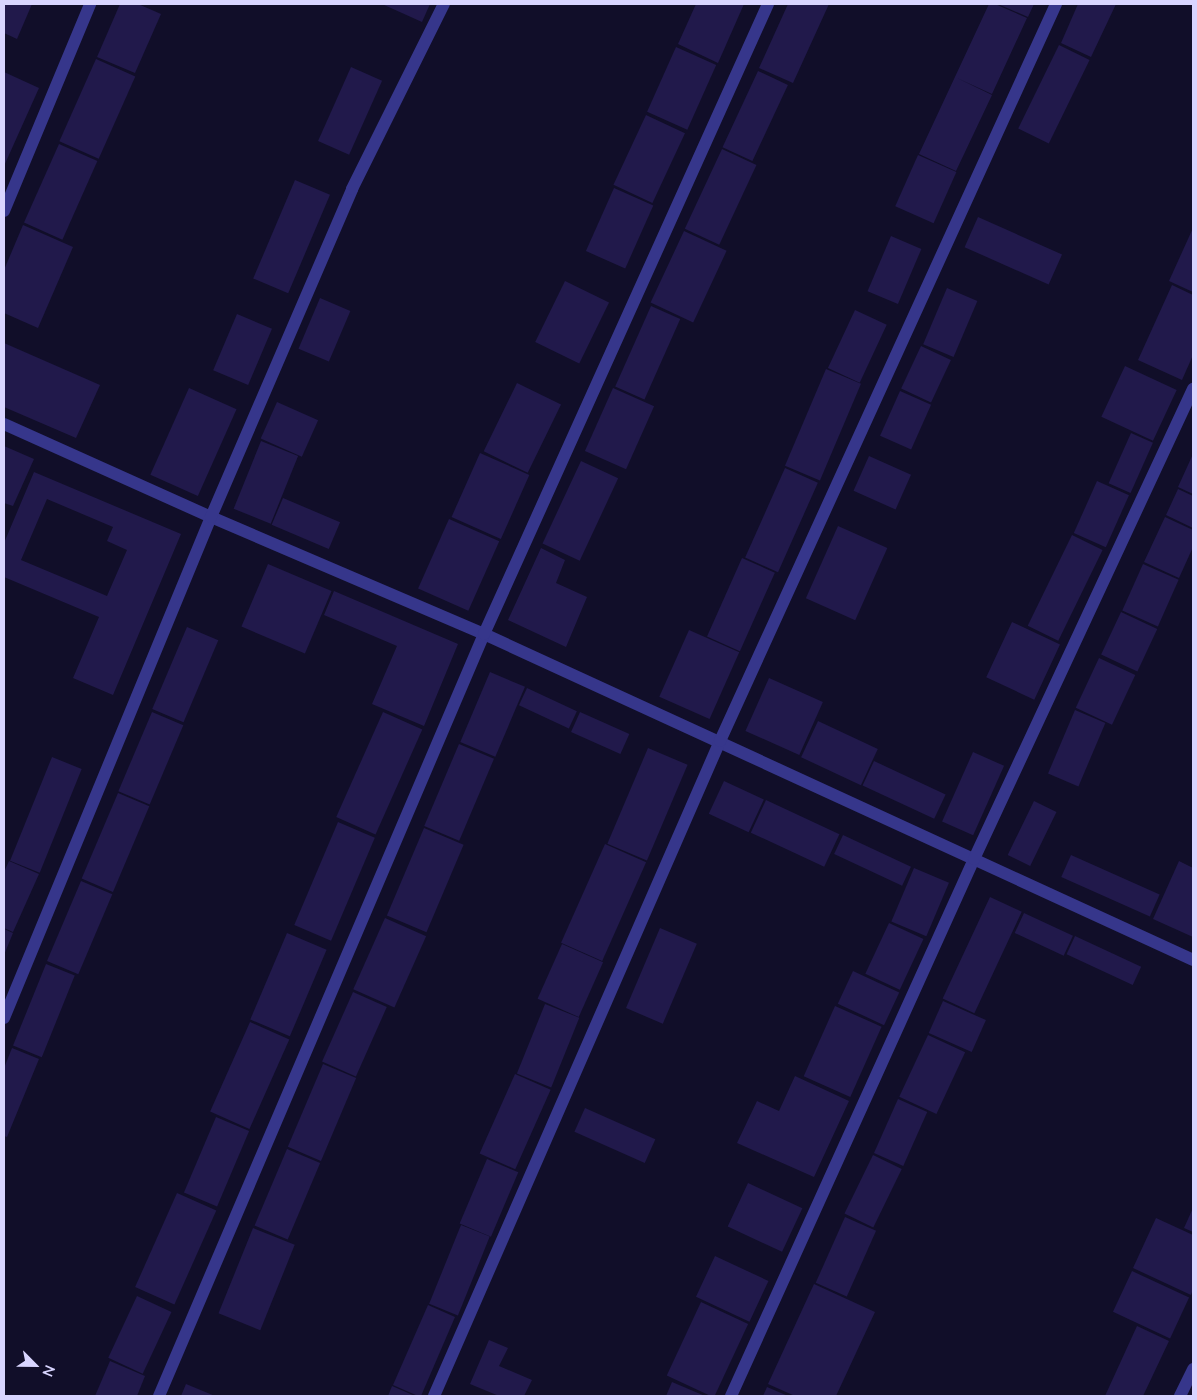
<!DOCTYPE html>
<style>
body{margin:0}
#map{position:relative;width:1197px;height:1400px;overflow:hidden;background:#110e29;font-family:Lato,sans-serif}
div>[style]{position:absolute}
.building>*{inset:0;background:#21194b;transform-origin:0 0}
.minor>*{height:12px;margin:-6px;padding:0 6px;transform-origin:6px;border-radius:6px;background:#36368b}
span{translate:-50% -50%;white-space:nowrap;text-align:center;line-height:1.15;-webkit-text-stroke:5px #110e29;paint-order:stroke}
.frame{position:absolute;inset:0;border:5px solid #d9d5ff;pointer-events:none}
.north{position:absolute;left:10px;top:1340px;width:50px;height:50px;-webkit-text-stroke:4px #110e29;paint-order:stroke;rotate:113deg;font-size:14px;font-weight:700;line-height:20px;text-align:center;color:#d9d5ff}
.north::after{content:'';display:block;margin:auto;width:18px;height:22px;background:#d9d5ff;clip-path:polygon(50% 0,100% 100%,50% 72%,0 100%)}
</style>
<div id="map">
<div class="building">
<i style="clip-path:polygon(4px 4px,32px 4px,17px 39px,4px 33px)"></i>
<i style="clip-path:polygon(120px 4px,138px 4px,161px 14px,135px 73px,97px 57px)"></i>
<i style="clip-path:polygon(382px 4px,430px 4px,422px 22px)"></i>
<i style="clip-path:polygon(696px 4px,744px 4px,718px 63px,678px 44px)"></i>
<i style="clip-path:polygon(788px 4px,829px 4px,793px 83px,759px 68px)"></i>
<i style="clip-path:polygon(989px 4px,995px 4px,1027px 18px,992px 94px,957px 78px,992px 95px,956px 171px,919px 154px)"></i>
<i style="clip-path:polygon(998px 4px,1034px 4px,1028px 17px)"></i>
<i style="clip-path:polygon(1078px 4px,1116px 4px,1091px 57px,1061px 43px)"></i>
<i style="left:1059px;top:45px;width:34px;height:93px;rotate:26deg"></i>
<i style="left:676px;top:47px;width:44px;height:71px;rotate:24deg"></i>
<i style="left:96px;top:59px;width:43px;height:90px;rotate:24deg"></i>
<i style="left:351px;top:67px;width:34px;height:81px;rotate:24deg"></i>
<i style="left:758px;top:71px;width:33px;height:84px;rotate:25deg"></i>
<i style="clip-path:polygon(4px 72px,39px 88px,4px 166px)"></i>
<i style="left:646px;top:115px;width:43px;height:77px;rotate:25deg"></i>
<i style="left:59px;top:144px;width:42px;height:86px;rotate:24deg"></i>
<i style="left:722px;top:149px;width:38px;height:88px;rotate:25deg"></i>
<i style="left:918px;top:155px;width:42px;height:56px;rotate:24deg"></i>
<i style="left:295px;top:180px;width:38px;height:107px;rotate:23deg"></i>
<i style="left:614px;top:188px;width:43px;height:69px;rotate:24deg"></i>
<i style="left:978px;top:217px;width:92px;height:33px;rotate:24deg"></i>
<i style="clip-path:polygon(23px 225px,73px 247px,38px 328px,4px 313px,4px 270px)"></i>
<i style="clip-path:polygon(1193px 228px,1193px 292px,1169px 281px)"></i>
<i style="left:684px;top:231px;width:47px;height:79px;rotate:25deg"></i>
<i style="left:891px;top:236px;width:33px;height:60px;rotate:23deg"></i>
<i style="left:565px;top:281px;width:49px;height:68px;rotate:26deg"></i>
<i style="clip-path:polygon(1172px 285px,1193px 295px,1193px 355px,1182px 380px,1138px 360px)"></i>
<i style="left:947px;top:288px;width:33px;height:61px;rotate:23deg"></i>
<i style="left:320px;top:298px;width:33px;height:55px;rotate:23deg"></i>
<i style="left:651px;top:306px;width:32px;height:88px;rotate:24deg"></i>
<i style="left:855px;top:310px;width:35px;height:64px;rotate:25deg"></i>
<i style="left:237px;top:314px;width:38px;height:61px;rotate:23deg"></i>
<i style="clip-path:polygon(4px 343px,100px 385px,76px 438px,4px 407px)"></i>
<i style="left:921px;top:346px;width:33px;height:47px;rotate:25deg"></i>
<i style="left:1125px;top:366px;width:57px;height:56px;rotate:25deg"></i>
<i style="left:826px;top:369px;width:38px;height:105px;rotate:23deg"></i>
<i style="left:517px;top:383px;width:49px;height:76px;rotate:26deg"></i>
<i style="left:189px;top:388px;width:52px;height:95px;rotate:24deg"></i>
<i style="left:613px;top:388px;width:45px;height:69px;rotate:24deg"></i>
<i style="left:900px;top:391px;width:34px;height:49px;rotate:24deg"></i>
<i style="left:277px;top:402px;width:45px;height:40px;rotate:24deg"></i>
<i style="left:1131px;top:433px;width:24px;height:55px;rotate:24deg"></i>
<i style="left:261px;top:441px;width:40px;height:73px;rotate:22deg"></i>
<i style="clip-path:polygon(4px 446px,34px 459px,13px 506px,4px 503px)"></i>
<i style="left:480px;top:453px;width:54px;height:70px;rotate:24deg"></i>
<i style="clip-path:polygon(1193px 454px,1193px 494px,1178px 487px)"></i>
<i style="left:869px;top:456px;width:46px;height:38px;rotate:24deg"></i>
<i style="left:581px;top:461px;width:41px;height:91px;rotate:25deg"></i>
<i style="left:785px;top:468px;width:36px;height:98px;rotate:24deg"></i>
<i style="clip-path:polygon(evenodd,34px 472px,181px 534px,113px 695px,73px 678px,99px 617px,4px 577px,4px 543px,34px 472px,47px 499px,113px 527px,107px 541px,127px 550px,107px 596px,21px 560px,47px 499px)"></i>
<i style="left:1097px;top:481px;width:35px;height:57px;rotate:24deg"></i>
<i style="clip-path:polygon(1178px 489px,1193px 496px,1193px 528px,1166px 515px)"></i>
<i style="left:283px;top:498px;width:62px;height:29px;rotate:23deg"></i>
<i style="clip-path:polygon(1165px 517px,1193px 530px,1193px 547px,1179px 578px,1144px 562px)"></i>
<i style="left:449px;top:519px;width:55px;height:76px;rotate:24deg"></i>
<i style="left:838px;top:526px;width:54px;height:79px;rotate:24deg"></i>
<i style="left:1072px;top:535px;width:34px;height:101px;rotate:26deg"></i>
<i style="clip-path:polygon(541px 548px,565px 560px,556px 583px,587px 597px,566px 647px,508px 620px)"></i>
<i style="left:742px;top:558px;width:36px;height:86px;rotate:24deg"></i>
<i style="left:268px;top:564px;width:69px;height:68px;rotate:23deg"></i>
<i style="left:1143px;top:564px;width:39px;height:51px;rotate:24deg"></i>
<i style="clip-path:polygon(334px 591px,458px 644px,424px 726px,372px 704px,397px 646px,324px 615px)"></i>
<i style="left:1121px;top:612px;width:40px;height:47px;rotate:25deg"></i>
<i style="left:1012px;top:622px;width:53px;height:61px;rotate:25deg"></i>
<i style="left:187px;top:627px;width:34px;height:89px;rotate:23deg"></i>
<i style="left:689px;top:630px;width:55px;height:73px;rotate:24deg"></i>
<i style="left:1099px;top:658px;width:40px;height:55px;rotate:25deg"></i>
<i style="left:490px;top:672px;width:38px;height:76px;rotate:23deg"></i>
<i style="left:769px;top:678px;width:59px;height:58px;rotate:24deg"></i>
<i style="left:527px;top:688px;width:55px;height:19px;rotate:25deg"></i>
<i style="left:1075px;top:710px;width:33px;height:69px;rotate:23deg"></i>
<i style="left:152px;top:712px;width:34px;height:86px;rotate:23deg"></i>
<i style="left:383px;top:712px;width:43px;height:115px;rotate:24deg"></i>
<i style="left:580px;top:712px;width:54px;height:22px;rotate:24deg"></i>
<i style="left:818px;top:721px;width:66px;height:40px;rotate:25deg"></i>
<i style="left:459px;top:744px;width:38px;height:89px;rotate:23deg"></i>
<i style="left:648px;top:748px;width:43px;height:104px;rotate:23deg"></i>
<i style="left:973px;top:752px;width:34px;height:76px;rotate:24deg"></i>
<i style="left:52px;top:757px;width:32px;height:112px;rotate:22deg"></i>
<i style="left:874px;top:761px;width:79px;height:27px;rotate:25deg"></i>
<i style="left:724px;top:781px;width:44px;height:36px;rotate:25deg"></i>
<i style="left:118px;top:793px;width:34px;height:93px;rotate:23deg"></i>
<i style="left:766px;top:800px;width:81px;height:36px;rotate:25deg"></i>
<i style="left:1034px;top:801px;width:25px;height:60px;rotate:26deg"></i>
<i style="left:338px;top:822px;width:40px;height:112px;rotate:23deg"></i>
<i style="left:424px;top:828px;width:43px;height:95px;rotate:23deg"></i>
<i style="left:843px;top:835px;width:75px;height:21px;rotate:25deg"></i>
<i style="left:605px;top:844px;width:45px;height:108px;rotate:24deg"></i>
<i style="left:1071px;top:855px;width:97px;height:24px;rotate:24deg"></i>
<i style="clip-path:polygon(9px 861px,39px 874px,13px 932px,4px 928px,4px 872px)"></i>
<i style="clip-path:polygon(1179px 861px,1193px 868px,1193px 937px,1153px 919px)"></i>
<i style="left:914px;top:868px;width:38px;height:58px;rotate:23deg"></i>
<i style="left:81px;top:881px;width:34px;height:87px;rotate:23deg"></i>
<i style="left:990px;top:897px;width:35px;height:112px;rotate:25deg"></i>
<i style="left:1024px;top:913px;width:54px;height:22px;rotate:25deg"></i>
<i style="left:385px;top:918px;width:45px;height:78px;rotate:24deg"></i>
<i style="left:889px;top:923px;width:38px;height:56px;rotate:25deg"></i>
<i style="left:660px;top:928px;width:40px;height:87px;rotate:23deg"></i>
<i style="clip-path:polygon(4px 929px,13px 933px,4px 955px)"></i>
<i style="left:287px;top:933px;width:43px;height:94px;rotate:23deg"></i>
<i style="left:1075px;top:936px;width:73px;height:20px;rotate:25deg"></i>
<i style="left:562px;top:944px;width:45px;height:60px;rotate:24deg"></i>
<i style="left:46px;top:964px;width:31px;height:88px;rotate:22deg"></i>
<i style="left:853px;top:971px;width:51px;height:36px;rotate:25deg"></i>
<i style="left:353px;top:992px;width:37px;height:76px;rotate:24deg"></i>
<i style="left:943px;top:1001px;width:47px;height:35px;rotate:24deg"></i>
<i style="left:545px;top:1004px;width:37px;height:75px;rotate:22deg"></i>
<i style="left:835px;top:1006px;width:51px;height:77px;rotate:24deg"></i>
<i style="left:250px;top:1022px;width:43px;height:98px;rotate:24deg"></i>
<i style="left:928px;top:1035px;width:41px;height:68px;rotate:25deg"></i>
<i style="clip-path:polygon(12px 1048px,39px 1059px,7px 1137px,4px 1136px,4px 1068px)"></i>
<i style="left:323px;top:1064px;width:36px;height:90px;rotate:23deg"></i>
<i style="left:515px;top:1074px;width:39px;height:87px;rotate:24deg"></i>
<i style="clip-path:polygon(795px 1076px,849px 1101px,814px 1177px,737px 1143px,757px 1101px,779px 1111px)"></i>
<i style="left:898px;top:1099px;width:32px;height:59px;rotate:24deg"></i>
<i style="left:585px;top:1108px;width:77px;height:26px;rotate:24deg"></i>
<i style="left:216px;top:1117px;width:36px;height:82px;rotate:23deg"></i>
<i style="left:287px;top:1149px;width:36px;height:83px;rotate:23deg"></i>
<i style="left:873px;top:1155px;width:32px;height:65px;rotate:26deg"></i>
<i style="left:487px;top:1159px;width:34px;height:70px;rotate:23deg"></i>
<i style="left:748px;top:1183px;width:60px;height:48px;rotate:25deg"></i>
<i style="left:177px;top:1193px;width:43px;height:103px;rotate:24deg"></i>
<i style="clip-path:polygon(1193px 1208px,1193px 1232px,1184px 1228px)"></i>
<i style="left:845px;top:1217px;width:34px;height:72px;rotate:24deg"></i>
<i style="clip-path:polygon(1156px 1218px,1193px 1235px,1193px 1289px,1191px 1295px,1133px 1268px)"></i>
<i style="left:461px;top:1225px;width:31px;height:85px;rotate:22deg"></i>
<i style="left:253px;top:1228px;width:45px;height:92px;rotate:22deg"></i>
<i style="left:715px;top:1256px;width:59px;height:45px;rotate:25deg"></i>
<i style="left:1132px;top:1271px;width:63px;height:45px;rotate:25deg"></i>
<i style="clip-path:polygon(814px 1284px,875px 1312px,836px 1396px,795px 1396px,768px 1384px)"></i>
<i style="left:137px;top:1296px;width:38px;height:68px;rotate:25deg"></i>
<i style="left:701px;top:1302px;width:52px;height:81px;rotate:25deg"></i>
<i style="clip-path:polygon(428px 1305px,455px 1317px,421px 1396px,418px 1396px,393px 1385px)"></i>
<i style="clip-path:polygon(1137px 1326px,1169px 1341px,1143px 1396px,1105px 1396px)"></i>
<i style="clip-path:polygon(489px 1340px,508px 1348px,499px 1366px,532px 1380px,524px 1396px,499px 1396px,470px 1384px)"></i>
<i style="clip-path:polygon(110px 1361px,145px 1376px,137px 1396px,95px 1396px)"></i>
<i style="clip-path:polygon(672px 1382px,705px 1396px,666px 1396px)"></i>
<i style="clip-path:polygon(186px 1384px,215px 1396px,181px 1396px)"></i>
<i style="clip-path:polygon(392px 1386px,415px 1396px,388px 1396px)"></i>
<i style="clip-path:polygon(767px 1387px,788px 1396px,763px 1396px)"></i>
</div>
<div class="minor">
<i style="left:4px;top:211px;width:224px;rotate:-67.4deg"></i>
<i style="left:4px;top:424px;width:227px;rotate:24.2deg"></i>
<i style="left:211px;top:517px;width:297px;rotate:23.2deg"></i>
<i style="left:484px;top:634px;width:780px;rotate:24.69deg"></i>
<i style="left:4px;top:1018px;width:542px;rotate:-67.55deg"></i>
<i style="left:211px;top:517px;width:357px;rotate:-66.7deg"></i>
<i style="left:352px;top:189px;width:207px;rotate:-63.6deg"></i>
<i style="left:159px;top:1396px;width:828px;rotate:-66.9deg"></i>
<i style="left:484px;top:634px;width:691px;rotate:-65.73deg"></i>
<i style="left:434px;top:1396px;width:715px;rotate:-66.41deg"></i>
<i style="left:720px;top:741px;width:810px;rotate:-65.49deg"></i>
<i style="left:731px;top:1396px;width:589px;rotate:-65.65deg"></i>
<i style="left:974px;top:859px;width:519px;rotate:-65.02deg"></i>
<i style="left:1180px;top:1396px;width:30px;rotate:-64deg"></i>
</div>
<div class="frame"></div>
<div class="north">N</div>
</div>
